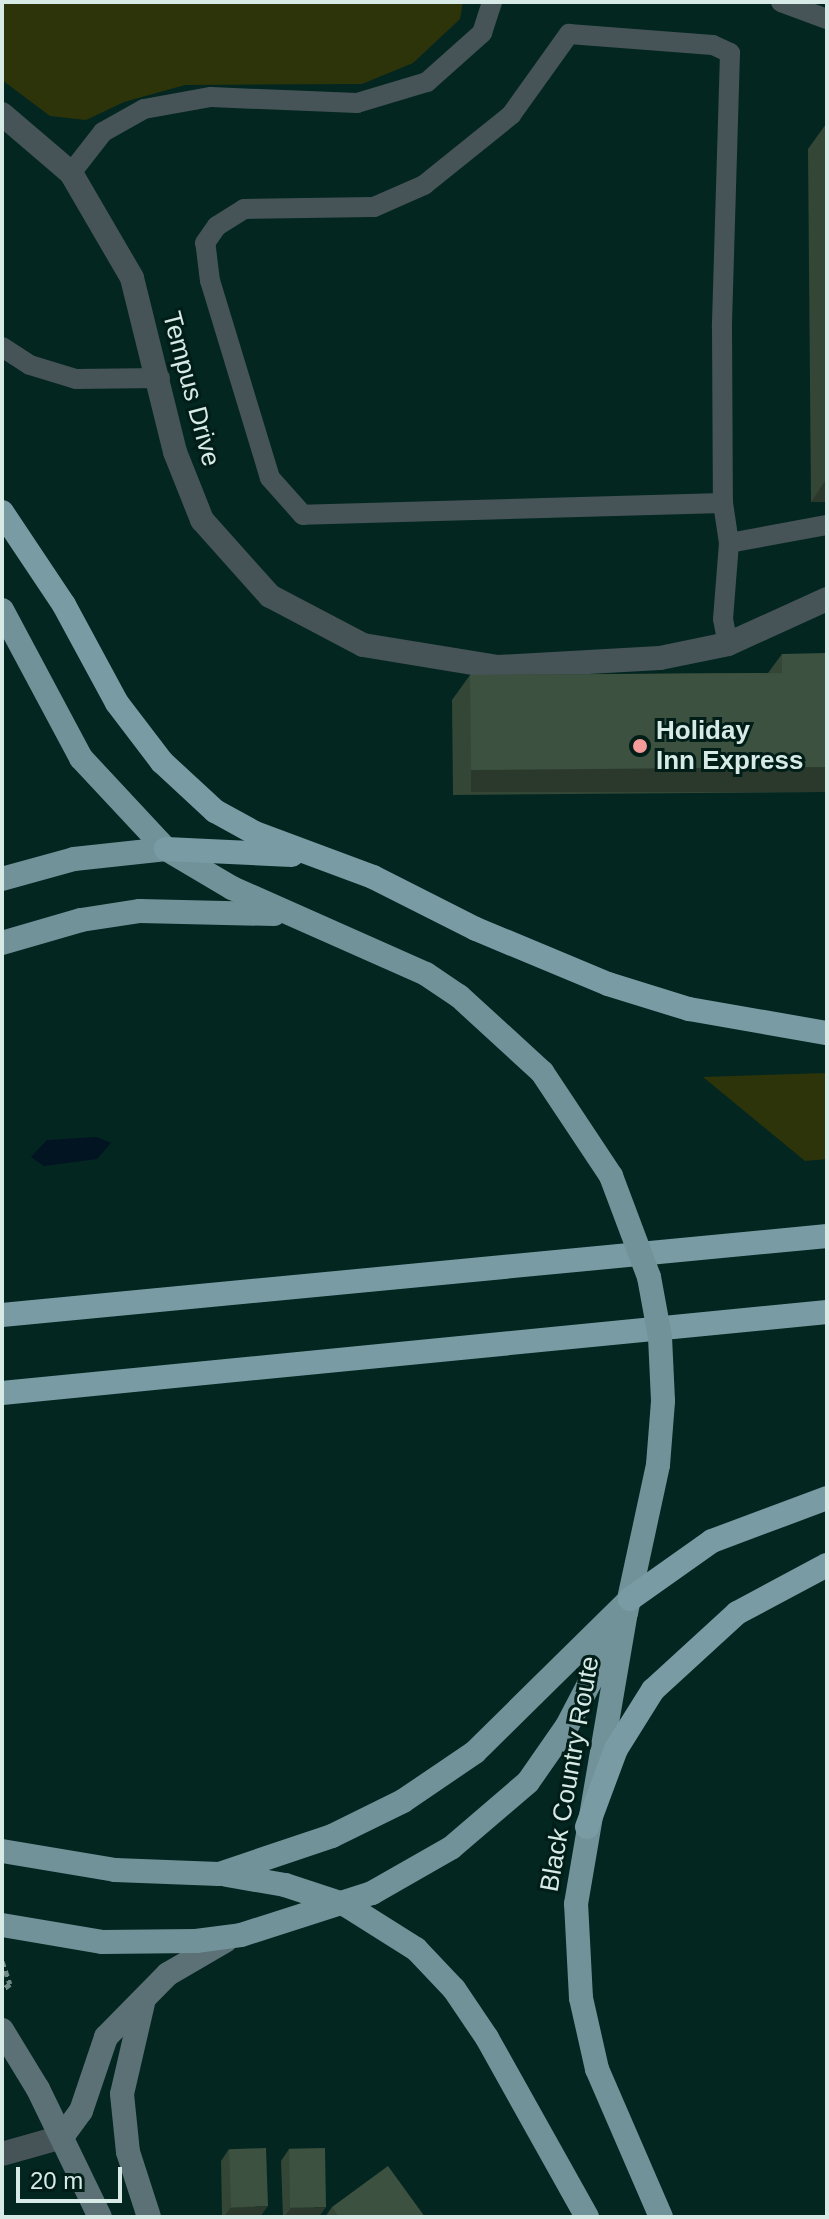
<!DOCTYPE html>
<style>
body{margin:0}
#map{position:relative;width:829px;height:2219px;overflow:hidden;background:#032621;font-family:Arial,sans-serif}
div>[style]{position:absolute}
.green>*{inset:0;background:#2e3409}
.water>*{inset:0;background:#021322}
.path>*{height:5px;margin-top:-2.5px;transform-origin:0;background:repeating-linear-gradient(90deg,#6d8884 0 6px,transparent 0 10px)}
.service>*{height:20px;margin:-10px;padding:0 10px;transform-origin:10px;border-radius:10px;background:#465457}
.minor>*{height:24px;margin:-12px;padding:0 12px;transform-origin:12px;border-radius:12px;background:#465457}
.secondary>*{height:24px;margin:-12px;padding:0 12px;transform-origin:12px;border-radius:12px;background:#5b7176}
.trunk>*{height:24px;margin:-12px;padding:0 12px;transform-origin:12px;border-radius:12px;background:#729299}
.motorway>*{height:24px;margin:-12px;padding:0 12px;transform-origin:12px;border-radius:12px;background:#799ca4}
.trunk-bridge>*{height:24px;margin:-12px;padding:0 12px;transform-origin:12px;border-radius:12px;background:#729299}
.wall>*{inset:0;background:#344636}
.shaded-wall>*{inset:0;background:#2a392c;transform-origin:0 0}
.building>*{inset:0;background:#3c513f;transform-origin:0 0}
.dots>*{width:22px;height:22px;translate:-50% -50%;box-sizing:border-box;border:4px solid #001d18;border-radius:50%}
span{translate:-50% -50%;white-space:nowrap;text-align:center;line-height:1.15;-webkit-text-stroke:6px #001d18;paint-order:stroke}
.street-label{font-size:26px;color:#d7eae6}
.poi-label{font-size:26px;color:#d7eae6;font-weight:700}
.left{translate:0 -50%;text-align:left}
.frame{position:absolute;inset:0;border:4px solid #d7eae6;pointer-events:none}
.scale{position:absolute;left:16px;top:2167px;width:106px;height:36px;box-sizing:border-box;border:4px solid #d7eae6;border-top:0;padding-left:10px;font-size:24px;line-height:28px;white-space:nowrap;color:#d7eae6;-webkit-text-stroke:6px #001d18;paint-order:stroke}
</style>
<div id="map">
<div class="green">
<i style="clip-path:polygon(2px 2px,463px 2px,460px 19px,413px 63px,362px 84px,185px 85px,124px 102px,86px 120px,50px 116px,2px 80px)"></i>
<i style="clip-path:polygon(827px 1073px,827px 1159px,805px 1161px,703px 1077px)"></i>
</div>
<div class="water">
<i style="clip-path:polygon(97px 1137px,111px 1143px,97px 1159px,44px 1166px,31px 1157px,47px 1140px)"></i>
</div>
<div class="path">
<i style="left:2px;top:1961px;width:24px;rotate:71deg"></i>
<i style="left:10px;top:1984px;width:10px;rotate:143deg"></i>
</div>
<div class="service">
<i style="left:781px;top:2px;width:49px;rotate:20.3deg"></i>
<i style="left:71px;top:173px;width:52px;rotate:-52deg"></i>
<i style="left:103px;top:132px;width:47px;rotate:-29.3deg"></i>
<i style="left:144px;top:109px;width:68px;rotate:-10.2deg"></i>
<i style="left:211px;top:97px;width:146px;rotate:2.4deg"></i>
<i style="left:357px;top:103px;width:73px;rotate:-16.7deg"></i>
<i style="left:427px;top:82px;width:74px;rotate:-41.7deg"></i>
<i style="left:482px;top:33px;width:33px;rotate:-72deg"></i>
<i style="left:2px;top:347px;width:33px;rotate:33deg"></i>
<i style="left:30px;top:365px;width:48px;rotate:16.9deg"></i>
<i style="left:76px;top:379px;width:84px;rotate:-0.7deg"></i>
<i style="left:723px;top:503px;width:420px;rotate:178.4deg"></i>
<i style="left:303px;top:515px;width:50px;rotate:-131.7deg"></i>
<i style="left:270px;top:478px;width:206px;rotate:-106.9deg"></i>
<i style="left:210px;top:281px;width:38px;rotate:-97deg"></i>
<i style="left:205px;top:243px;width:21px;rotate:-55deg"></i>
<i style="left:217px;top:226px;width:32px;rotate:-32deg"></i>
<i style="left:244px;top:209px;width:130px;rotate:-0.9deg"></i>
<i style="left:374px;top:207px;width:55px;rotate:-23.7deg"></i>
<i style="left:424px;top:185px;width:112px;rotate:-38.8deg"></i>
<i style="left:511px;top:115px;width:100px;rotate:-54.4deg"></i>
<i style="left:569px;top:34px;width:144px;rotate:4.4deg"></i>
<i style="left:713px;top:45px;width:19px;rotate:25deg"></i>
<i style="left:730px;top:53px;width:275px;rotate:91.7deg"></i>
<i style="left:722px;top:328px;width:175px;rotate:89.7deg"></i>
<i style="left:723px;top:503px;width:40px;rotate:81.5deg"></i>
<i style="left:729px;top:543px;width:76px;rotate:94.5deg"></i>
<i style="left:723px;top:619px;width:25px;rotate:79deg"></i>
<i style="left:729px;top:543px;width:100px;rotate:-10.4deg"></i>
</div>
<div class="minor">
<i style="left:2px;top:114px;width:91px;rotate:40.5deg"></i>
<i style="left:71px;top:173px;width:121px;rotate:59.8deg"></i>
<i style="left:132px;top:278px;width:179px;rotate:76.1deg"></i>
<i style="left:175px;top:452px;width:73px;rotate:68.3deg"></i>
<i style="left:202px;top:520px;width:102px;rotate:48.2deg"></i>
<i style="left:270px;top:596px;width:105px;rotate:27.8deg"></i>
<i style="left:363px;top:645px;width:137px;rotate:9.3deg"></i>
<i style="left:498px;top:667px;width:162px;rotate:-3.2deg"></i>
<i style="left:660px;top:658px;width:69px;rotate:-11.6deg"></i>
<i style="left:728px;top:644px;width:109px;rotate:-24.4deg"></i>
<i style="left:2px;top:2154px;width:62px;rotate:-15.8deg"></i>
</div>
<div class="secondary">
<i style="left:143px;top:2003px;width:93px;rotate:103deg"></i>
<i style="left:122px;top:2094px;width:58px;rotate:84.1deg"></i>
<i style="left:128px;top:2152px;width:68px;rotate:72.1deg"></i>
<i style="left:2px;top:2030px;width:69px;rotate:58.6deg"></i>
<i style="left:38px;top:2089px;width:142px;rotate:64.2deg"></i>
<i style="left:62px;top:2137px;width:32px;rotate:-54deg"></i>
<i style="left:81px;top:2111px;width:78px;rotate:-71.3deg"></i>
<i style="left:106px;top:2037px;width:88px;rotate:-45.5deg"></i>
<i style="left:168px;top:1974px;width:66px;rotate:-30.1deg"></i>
</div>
<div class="trunk">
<i style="left:2px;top:610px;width:168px;rotate:61.9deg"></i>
<i style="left:81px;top:758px;width:125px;rotate:47deg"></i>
<i style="left:166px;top:849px;width:77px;rotate:30.6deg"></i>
<i style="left:232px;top:888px;width:212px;rotate:23.9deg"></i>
<i style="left:426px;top:974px;width:40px;rotate:34deg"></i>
<i style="left:459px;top:996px;width:113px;rotate:42.5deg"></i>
<i style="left:542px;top:1072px;width:125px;rotate:56.4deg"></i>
<i style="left:2px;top:879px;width:75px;rotate:-15.5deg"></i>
<i style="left:74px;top:859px;width:93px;rotate:-6.2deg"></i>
<i style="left:2px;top:943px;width:82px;rotate:-16.2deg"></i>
<i style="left:81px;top:920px;width:60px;rotate:-8.7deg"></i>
<i style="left:140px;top:911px;width:134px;rotate:1.3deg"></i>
<i style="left:2px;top:1851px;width:115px;rotate:9.5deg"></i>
<i style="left:115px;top:1870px;width:104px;rotate:2.2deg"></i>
<i style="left:219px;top:1874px;width:119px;rotate:-18.6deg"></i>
<i style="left:332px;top:1836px;width:79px;rotate:-26.2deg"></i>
<i style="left:403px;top:1801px;width:87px;rotate:-34.2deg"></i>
<i style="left:475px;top:1752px;width:218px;rotate:-44.6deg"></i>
<i style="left:227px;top:1875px;width:59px;rotate:9.8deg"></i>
<i style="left:285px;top:1885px;width:64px;rotate:18.2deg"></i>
<i style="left:346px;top:1905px;width:83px;rotate:32.2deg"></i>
<i style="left:416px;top:1949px;width:55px;rotate:46.5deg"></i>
<i style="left:454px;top:1989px;width:59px;rotate:56deg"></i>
<i style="left:487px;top:2038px;width:205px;rotate:60.8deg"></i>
<i style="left:2px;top:1925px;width:101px;rotate:9.6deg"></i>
<i style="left:102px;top:1942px;width:94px;rotate:-0.6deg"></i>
<i style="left:196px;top:1941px;width:45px;rotate:-7.6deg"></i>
<i style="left:241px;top:1935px;width:138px;rotate:-17.8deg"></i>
<i style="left:372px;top:1893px;width:91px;rotate:-29.7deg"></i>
<i style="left:451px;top:1848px;width:101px;rotate:-40.6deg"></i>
<i style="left:528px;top:1782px;width:68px;rotate:-55.1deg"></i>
<i style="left:567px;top:1726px;width:102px;rotate:-62.4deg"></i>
<i style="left:661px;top:2217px;width:161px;rotate:-113.4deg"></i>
<i style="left:597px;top:2069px;width:73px;rotate:-102.7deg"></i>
<i style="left:581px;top:1998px;width:94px;rotate:-93deg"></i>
<i style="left:576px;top:1904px;width:295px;rotate:-80.3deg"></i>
<i style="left:626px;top:1613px;width:151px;rotate:-77.8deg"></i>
<i style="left:658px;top:1465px;width:64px;rotate:-85.5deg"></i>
</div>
<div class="motorway">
<i style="left:2px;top:512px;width:112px;rotate:56.3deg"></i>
<i style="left:64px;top:605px;width:111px;rotate:61.6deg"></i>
<i style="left:117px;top:703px;width:74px;rotate:52.7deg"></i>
<i style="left:162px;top:762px;width:72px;rotate:42.8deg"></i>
<i style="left:215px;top:811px;width:46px;rotate:28.8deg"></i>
<i style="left:255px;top:833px;width:126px;rotate:20.4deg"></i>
<i style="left:373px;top:877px;width:115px;rotate:26.8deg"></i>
<i style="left:476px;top:929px;width:143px;rotate:22.6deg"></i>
<i style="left:608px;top:984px;width:85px;rotate:17.2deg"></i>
<i style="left:689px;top:1009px;width:140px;rotate:9.9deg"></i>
<i style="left:166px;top:849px;width:126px;rotate:2.7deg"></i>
<i style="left:2px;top:1315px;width:829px;rotate:-5.47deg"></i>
<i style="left:2px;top:1393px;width:829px;rotate:-5.61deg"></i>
<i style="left:630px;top:1599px;width:100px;rotate:-35.3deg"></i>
<i style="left:712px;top:1541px;width:123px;rotate:-20.5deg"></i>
<i style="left:587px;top:1827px;width:83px;rotate:-69.6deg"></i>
<i style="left:616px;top:1749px;width:70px;rotate:-57.9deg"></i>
<i style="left:653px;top:1690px;width:114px;rotate:-42.5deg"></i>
<i style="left:737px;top:1613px;width:102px;rotate:-28.1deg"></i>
</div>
<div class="trunk-bridge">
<i style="left:611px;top:1176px;width:108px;rotate:69.4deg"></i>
<i style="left:649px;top:1277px;width:61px;rotate:79.6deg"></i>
<i style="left:660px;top:1337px;width:64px;rotate:87.3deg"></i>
</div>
<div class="wall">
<i style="clip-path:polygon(826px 124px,827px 124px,827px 502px,811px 502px,808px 149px)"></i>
<i style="clip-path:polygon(782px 654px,827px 792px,453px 795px,452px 700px,470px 675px,768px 673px)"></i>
<i style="clip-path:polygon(229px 2149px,260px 2217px,222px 2217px,221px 2161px)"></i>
<i style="clip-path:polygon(289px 2149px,319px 2217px,283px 2217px,281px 2161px)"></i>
<i style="clip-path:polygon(332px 2207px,425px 2217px,325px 2217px)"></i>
</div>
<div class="shaded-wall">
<i style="clip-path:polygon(827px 478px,827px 502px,811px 502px)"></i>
<i style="left:827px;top:767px;width:25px;height:356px;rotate:90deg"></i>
<i style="clip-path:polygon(268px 2206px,260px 2217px,224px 2217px,230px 2208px)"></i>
<i style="clip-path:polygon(326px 2207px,319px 2217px,284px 2217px,291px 2208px)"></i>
</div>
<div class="building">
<i style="clip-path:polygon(826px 124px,827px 124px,827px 314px)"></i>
<i style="clip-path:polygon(827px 653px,827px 767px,471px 770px,470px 675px,782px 673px,782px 654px)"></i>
<i style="left:266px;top:2148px;width:58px;height:37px;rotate:88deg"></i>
<i style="left:325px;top:2148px;width:59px;height:36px;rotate:89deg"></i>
<i style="clip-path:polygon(388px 2166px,425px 2217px,339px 2217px,332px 2207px)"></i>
</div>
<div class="dots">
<i style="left:640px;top:746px;background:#f59b9a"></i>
</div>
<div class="street-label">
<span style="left:191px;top:389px;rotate:75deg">Tempus Drive</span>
<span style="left:570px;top:1774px;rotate:-80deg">Black Country Route</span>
</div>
<div class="poi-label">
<span class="left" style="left:656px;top:746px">Holiday<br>Inn Express</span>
</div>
<div class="frame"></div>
<div class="scale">20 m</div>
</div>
